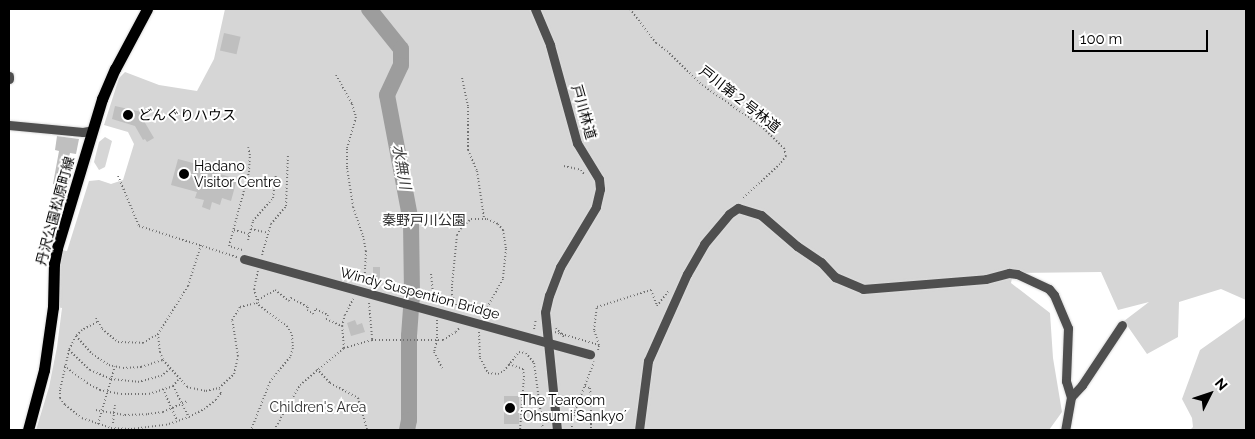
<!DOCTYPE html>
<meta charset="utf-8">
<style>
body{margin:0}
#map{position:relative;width:1255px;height:439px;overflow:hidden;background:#fff;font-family:Raleway,"Noto Sans JP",sans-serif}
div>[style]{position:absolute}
.green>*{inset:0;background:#d6d6d6}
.river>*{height:16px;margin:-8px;padding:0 8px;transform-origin:8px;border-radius:8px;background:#9d9d9d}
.building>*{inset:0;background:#bfbfbf;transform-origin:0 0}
.path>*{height:2px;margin-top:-1px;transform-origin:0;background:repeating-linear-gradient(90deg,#717171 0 1px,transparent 0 3.5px)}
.roads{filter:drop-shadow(0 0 1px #dbdbdb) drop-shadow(0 0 1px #dbdbdb)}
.minor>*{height:9px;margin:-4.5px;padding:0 4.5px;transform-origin:4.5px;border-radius:4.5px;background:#4f4f4f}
.major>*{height:11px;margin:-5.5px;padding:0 5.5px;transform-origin:5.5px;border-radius:5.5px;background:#000}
.minor-bridge>*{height:9px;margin:-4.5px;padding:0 4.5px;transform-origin:4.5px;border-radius:4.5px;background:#4f4f4f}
.dots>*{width:14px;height:14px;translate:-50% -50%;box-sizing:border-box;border:2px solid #fff;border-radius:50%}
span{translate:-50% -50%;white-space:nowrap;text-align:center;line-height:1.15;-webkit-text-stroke:4px #fff;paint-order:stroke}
.street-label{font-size:14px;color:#000}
.poi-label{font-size:14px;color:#000}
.left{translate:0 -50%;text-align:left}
.park-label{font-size:14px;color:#2d2d2d}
.water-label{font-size:15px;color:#3e3e3e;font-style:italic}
.frame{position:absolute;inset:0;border:10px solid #000;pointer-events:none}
.north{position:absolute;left:1185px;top:369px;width:50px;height:50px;-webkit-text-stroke:4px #fff;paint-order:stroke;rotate:49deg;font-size:14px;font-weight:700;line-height:20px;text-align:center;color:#000}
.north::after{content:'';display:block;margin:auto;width:18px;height:22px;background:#000;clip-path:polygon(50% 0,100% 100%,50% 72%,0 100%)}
.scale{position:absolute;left:1072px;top:30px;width:136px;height:22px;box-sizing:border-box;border:2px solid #000;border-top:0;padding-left:6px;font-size:15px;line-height:18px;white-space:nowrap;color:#000;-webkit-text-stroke:4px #fff;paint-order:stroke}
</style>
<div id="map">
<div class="green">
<i style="clip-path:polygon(225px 9px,1246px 9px,1246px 300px,1221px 289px,1179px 302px,1178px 337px,1147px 354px,1124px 321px,1149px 302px,1118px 310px,1101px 272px,1013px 273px,1011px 283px,1050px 313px,1053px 358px,1062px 412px,1049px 430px,36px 430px,49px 387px,57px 347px,62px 308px,57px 307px,61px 250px,67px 251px,89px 181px,99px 180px,111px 184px,123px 180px,134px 144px,128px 132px,104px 125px,119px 78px,125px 72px,159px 85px,197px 91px,214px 59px)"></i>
<i style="clip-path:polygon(105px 137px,112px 141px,105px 167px,99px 170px,94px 162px,99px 142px)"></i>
<i style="clip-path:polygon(1246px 315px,1246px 430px,1190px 430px,1193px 427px,1192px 418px,1182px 399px,1200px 350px,1244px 319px)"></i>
</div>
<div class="river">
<i style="left:369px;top:9px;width:51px;rotate:51.3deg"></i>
<i style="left:401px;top:49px;width:16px;rotate:90deg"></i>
<i style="left:401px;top:65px;width:33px;rotate:115deg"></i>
<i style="left:387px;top:95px;width:129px;rotate:79.3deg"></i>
<i style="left:411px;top:222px;width:73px;rotate:89.2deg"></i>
<i style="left:412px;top:295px;width:41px;rotate:94.2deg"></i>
<i style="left:409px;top:336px;width:84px;rotate:90deg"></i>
<i style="left:409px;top:420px;width:10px;rotate:101deg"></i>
</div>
<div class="building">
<i style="left:224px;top:33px;width:17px;height:18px;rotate:13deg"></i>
<i style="clip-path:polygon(115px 106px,142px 112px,141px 116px,154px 138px,147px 142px,145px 139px,143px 140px,135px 126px,112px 119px)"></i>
<i style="clip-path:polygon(57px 136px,79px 139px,76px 154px,70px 153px,64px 176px,70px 177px,68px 187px,53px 184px,59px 151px,55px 150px)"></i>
<i style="clip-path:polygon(178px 159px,204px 166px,203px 169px,237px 179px,231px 201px,222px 198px,220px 205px,212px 202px,210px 210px,202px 207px,204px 200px,195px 198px,197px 192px,171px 185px)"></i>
<i style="left:373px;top:267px;width:7px;height:20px"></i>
<i style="clip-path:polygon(355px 320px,357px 325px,362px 323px,365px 332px,351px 336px,347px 323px)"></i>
<i style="left:504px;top:396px;width:15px;height:28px"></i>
</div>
<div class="path">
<i style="left:630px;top:9px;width:43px;rotate:52.6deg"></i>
<i style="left:656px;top:43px;width:14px;rotate:36deg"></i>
<i style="left:667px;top:51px;width:49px;rotate:44.2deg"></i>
<i style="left:702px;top:85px;width:72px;rotate:34.8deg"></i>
<i style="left:761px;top:126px;width:32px;rotate:44deg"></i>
<i style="left:784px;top:148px;width:8px;rotate:76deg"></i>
<i style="left:786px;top:156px;width:10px;rotate:127deg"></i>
<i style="left:780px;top:164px;width:52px;rotate:137.4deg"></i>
<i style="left:336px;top:75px;width:33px;rotate:61deg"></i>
<i style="left:352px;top:104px;width:14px;rotate:73deg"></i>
<i style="left:356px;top:117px;width:33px;rotate:106deg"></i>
<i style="left:347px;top:149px;width:19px;rotate:90deg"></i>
<i style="left:347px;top:168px;width:39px;rotate:81deg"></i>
<i style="left:353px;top:207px;width:31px;rotate:71deg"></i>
<i style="left:363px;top:236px;width:15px;rotate:79deg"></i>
<i style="left:366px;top:251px;width:33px;rotate:93deg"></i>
<i style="left:462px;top:78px;width:30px;rotate:78deg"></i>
<i style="left:468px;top:107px;width:43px;rotate:90deg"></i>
<i style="left:468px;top:150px;width:23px;rotate:67deg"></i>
<i style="left:477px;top:171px;width:48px;rotate:81.5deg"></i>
<i style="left:564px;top:166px;width:17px;rotate:13deg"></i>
<i style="left:581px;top:170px;width:5px;rotate:53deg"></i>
<i style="left:118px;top:176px;width:54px;rotate:67.2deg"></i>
<i style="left:139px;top:226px;width:103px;rotate:17.6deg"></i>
<i style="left:251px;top:229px;width:17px;rotate:13deg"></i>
<i style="left:234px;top:230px;width:16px;rotate:15deg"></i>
<i style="left:248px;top:240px;width:20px;rotate:-75deg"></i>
<i style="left:253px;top:221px;width:30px;rotate:-49deg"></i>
<i style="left:273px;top:198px;width:24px;rotate:-83deg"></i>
<i style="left:201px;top:245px;width:43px;rotate:107.6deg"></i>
<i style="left:188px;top:286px;width:57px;rotate:122deg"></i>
<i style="left:158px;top:334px;width:18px;rotate:84deg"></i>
<i style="left:160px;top:352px;width:9px;rotate:69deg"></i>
<i style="left:163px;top:360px;width:36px;rotate:48deg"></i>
<i style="left:187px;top:387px;width:19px;rotate:12deg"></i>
<i style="left:206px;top:391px;width:13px;rotate:-13deg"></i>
<i style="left:219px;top:388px;width:21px;rotate:-43deg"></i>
<i style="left:234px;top:374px;width:18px;rotate:-77deg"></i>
<i style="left:238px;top:356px;width:36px;rotate:-99deg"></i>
<i style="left:232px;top:320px;width:15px;rotate:-58deg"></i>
<i style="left:240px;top:307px;width:16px;rotate:-14deg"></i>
<i style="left:256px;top:303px;width:39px;rotate:37deg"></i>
<i style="left:287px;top:326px;width:10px;rotate:61deg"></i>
<i style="left:292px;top:335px;width:13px;rotate:86deg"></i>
<i style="left:293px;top:348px;width:9px;rotate:108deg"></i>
<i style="left:290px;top:357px;width:32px;rotate:129deg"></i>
<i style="left:270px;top:382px;width:52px;rotate:111.6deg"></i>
<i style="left:242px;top:250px;width:14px;rotate:-163deg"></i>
<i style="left:229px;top:246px;width:77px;rotate:-74.9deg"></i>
<i style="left:249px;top:172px;width:17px;rotate:-87deg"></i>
<i style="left:250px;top:155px;width:8px;rotate:-104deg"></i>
<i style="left:262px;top:255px;width:32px;rotate:-74deg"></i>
<i style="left:271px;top:224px;width:23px;rotate:-50deg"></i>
<i style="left:286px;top:206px;width:52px;rotate:-87.8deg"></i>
<i style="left:258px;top:271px;width:18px;rotate:103deg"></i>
<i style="left:254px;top:289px;width:15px;rotate:74deg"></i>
<i style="left:431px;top:274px;width:29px;rotate:84deg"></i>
<i style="left:356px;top:281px;width:4px;rotate:-90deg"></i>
<i style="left:356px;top:277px;width:8px;rotate:-23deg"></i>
<i style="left:258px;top:300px;width:20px;rotate:-30deg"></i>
<i style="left:275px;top:290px;width:18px;rotate:38deg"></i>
<i style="left:289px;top:301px;width:4px;rotate:-56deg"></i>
<i style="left:291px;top:298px;width:19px;rotate:28deg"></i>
<i style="left:308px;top:307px;width:3px;rotate:108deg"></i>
<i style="left:307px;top:310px;width:7px;rotate:34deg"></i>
<i style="left:313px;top:314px;width:6px;rotate:-59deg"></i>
<i style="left:316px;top:309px;width:13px;rotate:27deg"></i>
<i style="left:328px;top:315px;width:4px;rotate:117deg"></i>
<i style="left:326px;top:319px;width:17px;rotate:24deg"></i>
<i style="left:369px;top:303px;width:37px;rotate:85deg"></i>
<i style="left:458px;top:308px;width:14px;rotate:-115deg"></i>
<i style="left:452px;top:295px;width:10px;rotate:-90deg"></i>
<i style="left:452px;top:285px;width:50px;rotate:-84.3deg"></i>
<i style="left:457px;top:235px;width:8px;rotate:-60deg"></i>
<i style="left:461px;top:228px;width:13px;rotate:-42deg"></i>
<i style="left:471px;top:219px;width:16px"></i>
<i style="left:487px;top:219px;width:12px;rotate:24deg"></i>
<i style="left:498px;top:224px;width:8px;rotate:50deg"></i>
<i style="left:503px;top:230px;width:19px;rotate:81deg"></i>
<i style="left:506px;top:249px;width:30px;rotate:96deg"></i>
<i style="left:503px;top:279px;width:41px;rotate:119.1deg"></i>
<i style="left:96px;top:318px;width:13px;rotate:61deg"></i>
<i style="left:102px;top:329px;width:21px;rotate:39deg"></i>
<i style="left:118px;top:342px;width:25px;rotate:2deg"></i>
<i style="left:143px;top:343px;width:17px;rotate:-31deg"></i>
<i style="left:437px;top:320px;width:20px;rotate:90deg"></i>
<i style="left:437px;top:340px;width:12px;rotate:104deg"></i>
<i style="left:434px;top:352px;width:18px;rotate:63deg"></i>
<i style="left:97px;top:322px;width:17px;rotate:152deg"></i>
<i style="left:82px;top:330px;width:8px;rotate:135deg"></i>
<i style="left:76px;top:336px;width:16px;rotate:117deg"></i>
<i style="left:69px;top:350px;width:41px;rotate:102.7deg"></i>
<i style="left:60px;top:390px;width:8px;rotate:90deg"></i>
<i style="left:60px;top:398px;width:9px;rotate:54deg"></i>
<i style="left:65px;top:405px;width:21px;rotate:37deg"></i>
<i style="left:82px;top:418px;width:31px;rotate:19deg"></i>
<i style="left:111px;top:428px;width:20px;rotate:3deg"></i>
<i style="left:131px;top:429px;width:38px;rotate:-7deg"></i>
<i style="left:169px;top:424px;width:21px;rotate:-19deg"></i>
<i style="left:189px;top:417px;width:17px;rotate:-28deg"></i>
<i style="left:204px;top:409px;width:15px;rotate:-37deg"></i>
<i style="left:216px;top:400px;width:9px;rotate:-54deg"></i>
<i style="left:221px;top:393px;width:4px;rotate:-117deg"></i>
<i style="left:556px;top:328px;width:12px;rotate:48deg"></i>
<i style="left:534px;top:329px;width:10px;rotate:-79deg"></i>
<i style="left:479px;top:332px;width:26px;rotate:88deg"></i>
<i style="left:480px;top:358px;width:17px;rotate:62deg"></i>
<i style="left:488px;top:373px;width:10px;rotate:6deg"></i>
<i style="left:498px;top:374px;width:7px;rotate:-27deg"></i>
<i style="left:504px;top:371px;width:24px;rotate:-52deg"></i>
<i style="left:519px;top:352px;width:7px;rotate:8deg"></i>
<i style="left:526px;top:353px;width:13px;rotate:51deg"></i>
<i style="left:534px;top:363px;width:68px;rotate:82.3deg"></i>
<i style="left:555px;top:332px;width:46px;rotate:16.5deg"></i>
<i style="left:76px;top:336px;width:24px;rotate:48deg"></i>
<i style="left:92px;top:354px;width:20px;rotate:33deg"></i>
<i style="left:109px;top:365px;width:14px;rotate:12deg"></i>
<i style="left:123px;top:368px;width:18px;rotate:-3deg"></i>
<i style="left:141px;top:367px;width:23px;rotate:-18deg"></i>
<i style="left:344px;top:348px;width:22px;rotate:-95deg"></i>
<i style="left:342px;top:326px;width:11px;rotate:-75deg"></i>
<i style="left:345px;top:315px;width:18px;rotate:-63deg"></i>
<i style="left:69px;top:350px;width:29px;rotate:44deg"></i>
<i style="left:90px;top:370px;width:23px;rotate:23deg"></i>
<i style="left:111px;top:379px;width:27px;rotate:6deg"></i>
<i style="left:138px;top:382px;width:24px;rotate:-15deg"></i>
<i style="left:161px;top:376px;width:11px;rotate:-38deg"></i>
<i style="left:598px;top:350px;width:5px;rotate:-79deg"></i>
<i style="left:599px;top:345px;width:16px;rotate:-108deg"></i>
<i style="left:594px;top:330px;width:23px;rotate:-83deg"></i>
<i style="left:597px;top:307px;width:57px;rotate:-17.5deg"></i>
<i style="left:651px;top:290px;width:17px;rotate:69deg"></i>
<i style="left:657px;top:306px;width:20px;rotate:-53deg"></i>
<i style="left:509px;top:364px;width:15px;rotate:20deg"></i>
<i style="left:523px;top:369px;width:7px;rotate:82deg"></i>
<i style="left:524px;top:376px;width:54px;rotate:94.2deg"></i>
<i style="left:64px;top:366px;width:29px;rotate:36deg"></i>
<i style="left:87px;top:383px;width:15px;rotate:28deg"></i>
<i style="left:100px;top:390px;width:21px;rotate:11deg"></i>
<i style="left:121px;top:394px;width:28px"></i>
<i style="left:149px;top:394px;width:25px;rotate:-18deg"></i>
<i style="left:173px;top:386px;width:8px;rotate:-50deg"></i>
<i style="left:317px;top:369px;width:19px;rotate:47deg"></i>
<i style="left:330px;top:383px;width:32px;rotate:28deg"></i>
<i style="left:358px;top:398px;width:33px;rotate:74deg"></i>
<i style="left:173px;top:386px;width:35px;rotate:63deg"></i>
<i style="left:585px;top:386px;width:5px;rotate:22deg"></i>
<i style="left:590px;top:388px;width:11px;rotate:85deg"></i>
<i style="left:591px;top:399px;width:31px;rotate:90deg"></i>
<i style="left:163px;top:389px;width:35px;rotate:66deg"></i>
<i style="left:96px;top:410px;width:29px;rotate:10deg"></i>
<i style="left:125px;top:415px;width:23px;rotate:-2deg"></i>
<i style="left:148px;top:414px;width:15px;rotate:-8deg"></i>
<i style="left:163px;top:412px;width:27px;rotate:-24deg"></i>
<i style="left:113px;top:423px;width:18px;rotate:-84deg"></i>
<i style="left:98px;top:424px;width:60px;rotate:-73.7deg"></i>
<i style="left:274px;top:430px;width:52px;rotate:-60deg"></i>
<i style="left:300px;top:385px;width:57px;rotate:-40.1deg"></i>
<i style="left:344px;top:348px;width:29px;rotate:-16deg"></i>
<i style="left:372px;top:340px;width:71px"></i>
<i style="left:443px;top:340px;width:15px;rotate:-32deg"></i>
<i style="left:456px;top:332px;width:6px;rotate:-51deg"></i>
<i style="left:571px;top:430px;width:19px;rotate:-78deg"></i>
<i style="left:575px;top:411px;width:53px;rotate:-68.8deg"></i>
</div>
<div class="roads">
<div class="minor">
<i style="left:535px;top:9px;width:39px;rotate:67deg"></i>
<i style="left:550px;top:45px;width:102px;rotate:74.6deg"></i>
<i style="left:577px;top:143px;width:42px;rotate:58.6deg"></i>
<i style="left:599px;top:179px;width:10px;rotate:84deg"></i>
<i style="left:600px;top:189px;width:18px;rotate:103deg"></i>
<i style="left:596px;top:207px;width:70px;rotate:121deg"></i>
<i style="left:560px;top:267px;width:30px;rotate:111deg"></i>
<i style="left:549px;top:295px;width:17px;rotate:103deg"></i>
<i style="left:545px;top:312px;width:119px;rotate:84.2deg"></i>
<i style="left:9px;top:79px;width:3px;rotate:-90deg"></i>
<i style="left:9px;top:125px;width:74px;rotate:5.4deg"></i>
<i style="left:83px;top:132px;width:10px;rotate:-11deg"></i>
<i style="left:1071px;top:397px;width:16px;rotate:-47deg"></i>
<i style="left:1082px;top:385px;width:72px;rotate:-56.3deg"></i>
<i style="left:639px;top:430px;width:70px;rotate:-82.6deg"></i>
<i style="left:648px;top:361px;width:95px;rotate:-65.9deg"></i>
<i style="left:687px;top:274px;width:34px;rotate:-60deg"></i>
<i style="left:704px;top:244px;width:39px;rotate:-50deg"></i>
<i style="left:729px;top:214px;width:11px;rotate:-34deg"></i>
<i style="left:738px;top:208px;width:24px;rotate:17deg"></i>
<i style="left:761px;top:215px;width:48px;rotate:40.7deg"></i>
<i style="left:797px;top:246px;width:29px;rotate:34deg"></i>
<i style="left:821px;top:262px;width:21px;rotate:47deg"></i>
<i style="left:835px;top:277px;width:30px;rotate:23deg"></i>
<i style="left:863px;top:289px;width:123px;rotate:-4.6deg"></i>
<i style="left:986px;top:279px;width:24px;rotate:-15deg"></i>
<i style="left:1009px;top:273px;width:8px;rotate:7deg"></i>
<i style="left:1017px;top:274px;width:35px;rotate:25deg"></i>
<i style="left:1049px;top:289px;width:8px;rotate:50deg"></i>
<i style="left:1054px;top:295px;width:36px;rotate:67deg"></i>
<i style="left:1068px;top:328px;width:53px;rotate:92.2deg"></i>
<i style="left:1066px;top:381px;width:17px;rotate:73deg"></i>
<i style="left:1071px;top:397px;width:34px;rotate:100deg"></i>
</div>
<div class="major">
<i style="left:28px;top:430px;width:62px;rotate:-75.1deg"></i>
<i style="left:44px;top:370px;width:64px;rotate:-81.9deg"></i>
<i style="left:53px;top:307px;width:43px;rotate:-88.7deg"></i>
<i style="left:54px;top:264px;width:16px;rotate:-79deg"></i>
<i style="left:57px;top:248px;width:156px;rotate:-73.2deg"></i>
<i style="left:102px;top:99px;width:33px;rotate:-67deg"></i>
<i style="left:115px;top:69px;width:68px;rotate:-61.9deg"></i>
</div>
</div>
<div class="minor-bridge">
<i style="left:244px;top:259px;width:359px;rotate:15.4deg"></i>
</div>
<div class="dots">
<i style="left:128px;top:115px;background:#000"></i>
<i style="left:184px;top:174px;background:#000"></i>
<i style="left:510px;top:408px;background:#000"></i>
</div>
<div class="street-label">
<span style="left:740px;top:99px;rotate:38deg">戸川第２号林道</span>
<span style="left:584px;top:112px;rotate:74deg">戸川林道</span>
<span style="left:55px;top:211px;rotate:-75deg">丹沢公園松原町線</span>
<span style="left:420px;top:293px;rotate:15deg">Windy Suspention Bridge</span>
</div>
<div class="poi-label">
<span class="left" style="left:138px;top:115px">どんぐりハウス</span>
<span class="left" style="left:194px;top:174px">Hadano<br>Visitor Centre</span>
<span class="left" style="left:520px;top:408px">The Tearoom<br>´Ohsumi Sankyo´</span>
</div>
<div class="park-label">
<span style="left:424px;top:220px">秦野戸川公園</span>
<span style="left:318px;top:407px">Children's Area</span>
</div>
<div class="water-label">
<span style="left:401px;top:167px;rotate:80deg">水無川</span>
</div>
<div class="frame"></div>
<div class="north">N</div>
<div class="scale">100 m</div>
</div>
